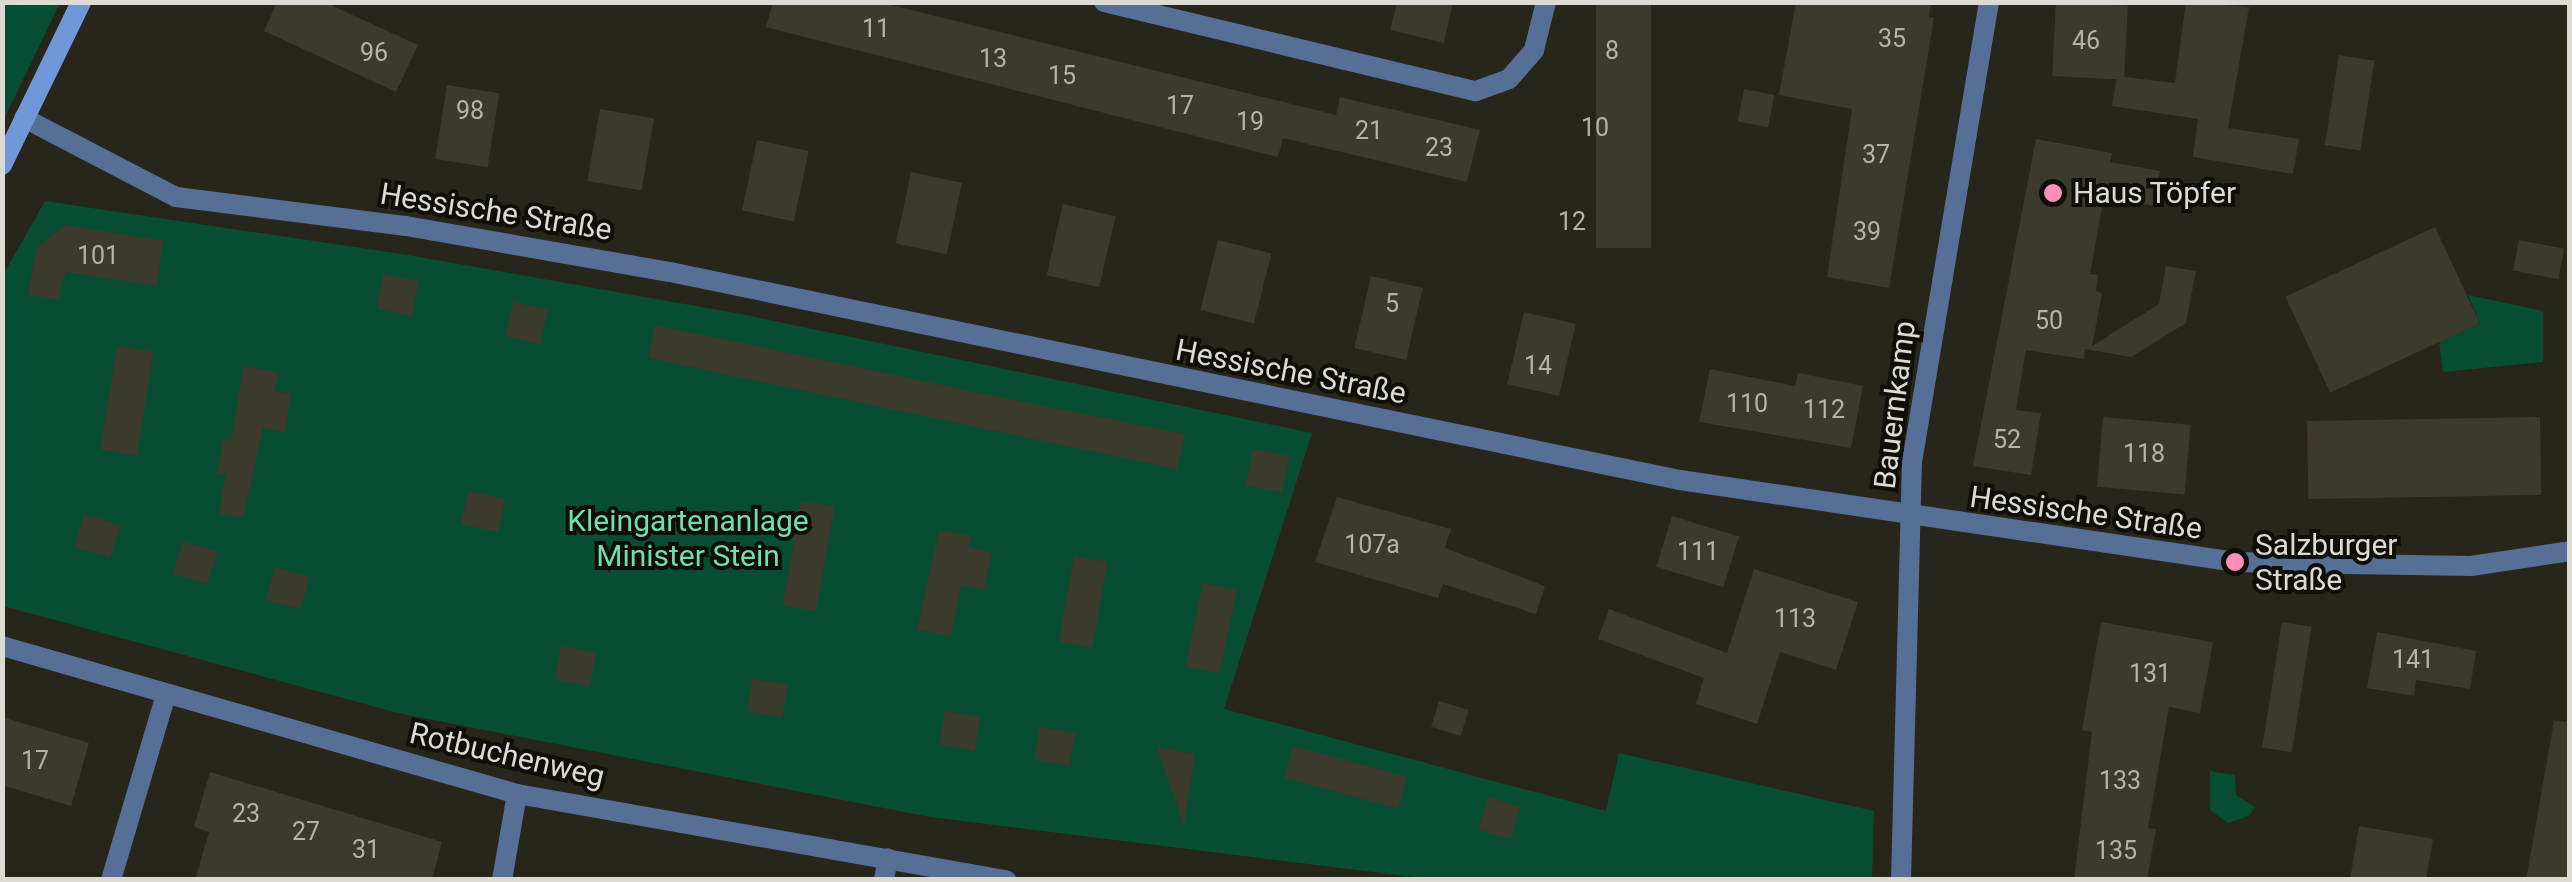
<!DOCTYPE html>
<meta charset="utf-8">
<style>
body{margin:0}
#map{position:relative;width:2572px;height:882px;overflow:hidden;background:#28251a;font-family:Roboto,sans-serif}
div>[style]{position:absolute}
.green>*{inset:0;background:#064d34}
.building>*{inset:0;background:#3c392d;transform-origin:0 0}
.street>*{height:20px;margin:-10px;padding:0 10px;transform-origin:10px;border-radius:10px;background:#566f97}
.secondary>*{height:20px;margin:-10px;padding:0 10px;transform-origin:10px;border-radius:10px;background:#7098d9}
.dots>*{width:28px;height:28px;translate:-50% -50%;box-sizing:border-box;border:5px solid #0f0e09;border-radius:50%}
span{translate:-50% -50%;white-space:nowrap;text-align:center;line-height:1.15;-webkit-text-stroke:8px #0f0e09;paint-order:stroke}
.number-label{font-size:25px;color:#b4b2aa}
.number-label span{-webkit-text-stroke-width:0}
.poi-label{font-size:30px;color:#dcdad3}
.left{translate:0 -50%;text-align:left}
.street-label{font-size:30px;color:#dcdad3}
.park-label{font-size:30px;color:#70dfae}
.frame{position:absolute;inset:0;border:5px solid #dcdad3;pointer-events:none}
</style>
<div id="map">
<div class="green">
<i style="clip-path:polygon(3px 2px,60px 3px,3px 121px,2px 3px)"></i>
<i style="clip-path:polygon(45px 201px,408px 255px,741px 314px,1312px 433px,1224px 709px,1606px 811px,1619px 753px,1874px 811px,1872px 879px,1430px 879px,930px 817px,398px 713px,3px 606px,3px 275px)"></i>
<i style="clip-path:polygon(2468px 295px,2543px 311px,2543px 362px,2443px 372px,2439px 341px,2480px 323px)"></i>
<i style="clip-path:polygon(2210px 771px,2235px 775px,2236px 795px,2255px 807px,2249px 816px,2228px 823px,2210px 810px)"></i>
</div>
<div class="building">
<i style="clip-path:polygon(277px 2px,324px 2px,418px 45px,396px 92px,264px 31px)"></i>
<i style="clip-path:polygon(773px 2px,879px 2px,1336px 115px,1340px 97px,1480px 130px,1467px 182px,1283px 138px,1278px 157px,766px 27px)"></i>
<i style="clip-path:polygon(1397px 2px,1453px 2px,1444px 43px,1390px 30px)"></i>
<i style="left:1596px;top:2px;width:55px;height:246px"></i>
<i style="clip-path:polygon(1796px 2px,1931px 2px,1929px 17px,1934px 18px,1889px 288px,1827px 277px,1852px 109px,1779px 95px)"></i>
<i style="left:2056px;top:2px;width:72px;height:74px;rotate:3deg"></i>
<i style="clip-path:polygon(2186px 2px,2249px 7px,2228px 128px,2299px 139px,2293px 174px,2193px 157px,2198px 119px,2112px 106px,2117px 76px,2175px 83px)"></i>
<i style="left:2339px;top:55px;width:36px;height:91px;rotate:9deg"></i>
<i style="left:447px;top:85px;width:53px;height:75px;rotate:9deg"></i>
<i style="left:1744px;top:89px;width:31px;height:33px;rotate:11deg"></i>
<i style="left:600px;top:109px;width:55px;height:73px;rotate:10deg"></i>
<i style="clip-path:polygon(2036px 139px,2112px 153px,2110px 162px,2160px 171px,2154px 206px,2104px 197px,2090px 274px,2098px 275px,2096px 291px,2102px 293px,2092px 346px,2159px 304px,2166px 266px,2196px 271px,2186px 323px,2131px 357px,2085px 349px,2084px 359px,2026px 350px,2016px 410px,2041px 413px,2031px 475px,1973px 466px)"></i>
<i style="left:757px;top:140px;width:53px;height:72px;rotate:12deg"></i>
<i style="left:911px;top:172px;width:52px;height:73px;rotate:12deg"></i>
<i style="left:1063px;top:204px;width:54px;height:73px;rotate:13deg"></i>
<i style="clip-path:polygon(65px 225px,163px 241px,157px 286px,66px 272px,58px 300px,28px 294px,36px 248px)"></i>
<i style="left:2435px;top:227px;width:106px;height:165px;rotate:65deg"></i>
<i style="left:1218px;top:240px;width:55px;height:72px;rotate:14deg"></i>
<i style="left:2519px;top:240px;width:46px;height:31px;rotate:11deg"></i>
<i style="left:383px;top:274px;width:36px;height:36px;rotate:10deg"></i>
<i style="left:1371px;top:276px;width:53px;height:74px;rotate:13deg"></i>
<i style="left:513px;top:302px;width:36px;height:35px;rotate:13deg"></i>
<i style="left:1524px;top:312px;width:53px;height:74px;rotate:13deg"></i>
<i style="clip-path:polygon(655px 325px,985px 394px,1185px 434px,1177px 469px,648px 358px)"></i>
<i style="left:117px;top:346px;width:37px;height:105px;rotate:9deg"></i>
<i style="clip-path:polygon(244px 366px,278px 372px,275px 391px,291px 394px,285px 433px,263px 428px,243px 518px,219px 514px,226px 474px,217px 473px,224px 439px,231px 441px)"></i>
<i style="clip-path:polygon(1710px 369px,1795px 386px,1798px 373px,1863px 386px,1851px 448px,1699px 422px)"></i>
<i style="left:2103px;top:417px;width:88px;height:70px;rotate:5deg"></i>
<i style="left:2540px;top:417px;width:78px;height:233px;rotate:89deg"></i>
<i style="left:1253px;top:449px;width:37px;height:37px;rotate:11deg"></i>
<i style="left:468px;top:491px;width:38px;height:34px;rotate:12deg"></i>
<i style="clip-path:polygon(1337px 497px,1451px 529px,1445px 548px,1545px 586px,1536px 614px,1443px 584px,1438px 598px,1315px 562px)"></i>
<i style="left:801px;top:501px;width:34px;height:106px;rotate:10deg"></i>
<i style="left:84px;top:514px;width:38px;height:34px;rotate:17deg"></i>
<i style="left:1672px;top:516px;width:70px;height:53px;rotate:17deg"></i>
<i style="clip-path:polygon(939px 530px,971px 536px,969px 547px,992px 552px,984px 590px,961px 585px,951px 636px,917px 630px)"></i>
<i style="left:183px;top:541px;width:36px;height:34px;rotate:18deg"></i>
<i style="left:1074px;top:556px;width:34px;height:87px;rotate:10deg"></i>
<i style="left:275px;top:567px;width:36px;height:34px;rotate:16deg"></i>
<i style="clip-path:polygon(1754px 569px,1858px 602px,1836px 670px,1780px 652px,1757px 724px,1696px 704px,1704px 678px,1598px 639px,1609px 609px,1727px 653px)"></i>
<i style="left:1203px;top:583px;width:35px;height:85px;rotate:12deg"></i>
<i style="clip-path:polygon(2101px 622px,2213px 642px,2200px 713px,2169px 707px,2148px 828px,2156px 829px,2147px 880px,2074px 880px,2092px 732px,2082px 730px)"></i>
<i style="left:2282px;top:622px;width:30px;height:127px;rotate:9deg"></i>
<i style="clip-path:polygon(2377px 632px,2476px 651px,2470px 689px,2416px 680px,2414px 696px,2367px 688px)"></i>
<i style="left:561px;top:646px;width:36px;height:34px;rotate:11deg"></i>
<i style="left:752px;top:679px;width:36px;height:33px;rotate:9deg"></i>
<i style="left:1439px;top:701px;width:31px;height:27px;rotate:17deg"></i>
<i style="left:945px;top:711px;width:36px;height:34px;rotate:10deg"></i>
<i style="clip-path:polygon(2px 717px,89px 743px,71px 806px,2px 785px)"></i>
<i style="clip-path:polygon(2554px 721px,2570px 722px,2570px 880px,2526px 880px)"></i>
<i style="left:1040px;top:727px;width:36px;height:33px;rotate:10deg"></i>
<i style="left:1293px;top:746px;width:118px;height:33px;rotate:15deg"></i>
<i style="clip-path:polygon(1157px 747px,1195px 754px,1184px 827px)"></i>
<i style="clip-path:polygon(210px 772px,442px 842px,432px 880px,195px 880px,209px 832px,194px 827px)"></i>
<i style="left:1488px;top:797px;width:34px;height:34px;rotate:17deg"></i>
<i style="clip-path:polygon(2359px 826px,2433px 839px,2426px 880px,2350px 880px)"></i>
</div>
<div class="street">
<i style="left:1104px;top:2px;width:382px;rotate:13.5deg"></i>
<i style="left:1476px;top:91px;width:35px;rotate:-20deg"></i>
<i style="left:1509px;top:79px;width:38px;rotate:-49deg"></i>
<i style="left:1534px;top:50px;width:49px;rotate:-76deg"></i>
<i style="left:24px;top:118px;width:171px;rotate:27.5deg"></i>
<i style="left:176px;top:197px;width:232px;rotate:7.2deg"></i>
<i style="left:406px;top:226px;width:268px;rotate:9.9deg"></i>
<i style="left:670px;top:272px;width:1031px;rotate:11.64deg"></i>
<i style="left:1680px;top:480px;width:561px;rotate:8.4deg"></i>
<i style="left:2235px;top:562px;width:236px;rotate:1deg"></i>
<i style="left:2471px;top:566px;width:100px;rotate:-8.6deg"></i>
<i style="left:2px;top:646px;width:536px;rotate:16.03deg"></i>
<i style="left:517px;top:794px;width:497px;rotate:10deg"></i>
<i style="left:111px;top:880px;width:194px;rotate:-73.5deg"></i>
<i style="left:502px;top:880px;width:87px;rotate:-80.1deg"></i>
<i style="left:884px;top:880px;width:22px;rotate:-80deg"></i>
<i style="left:1901px;top:880px;width:418px;rotate:-88.5deg"></i>
<i style="left:1912px;top:462px;width:466px;rotate:-80.5deg"></i>
</div>
<div class="secondary">
<i style="left:2px;top:165px;width:181px;rotate:-64.1deg"></i>
</div>
<div class="dots">
<i style="left:2053px;top:193px;background:#ff8ebb"></i>
<i style="left:2235px;top:562px;background:#ff8ebb"></i>
</div>
<div class="number-label">
<span style="left:876px;top:29px">11</span>
<span style="left:1892px;top:39px">35</span>
<span style="left:2086px;top:41px">46</span>
<span style="left:1612px;top:51px">8</span>
<span style="left:374px;top:53px">96</span>
<span style="left:993px;top:59px">13</span>
<span style="left:1062px;top:76px">15</span>
<span style="left:1180px;top:106px">17</span>
<span style="left:470px;top:111px">98</span>
<span style="left:1250px;top:122px">19</span>
<span style="left:1595px;top:128px">10</span>
<span style="left:1369px;top:131px">21</span>
<span style="left:1439px;top:148px">23</span>
<span style="left:1876px;top:155px">37</span>
<span style="left:1572px;top:222px">12</span>
<span style="left:1867px;top:232px">39</span>
<span style="left:98px;top:256px">101</span>
<span style="left:1392px;top:304px">5</span>
<span style="left:2049px;top:321px">50</span>
<span style="left:1538px;top:366px">14</span>
<span style="left:1747px;top:404px">110</span>
<span style="left:1824px;top:410px">112</span>
<span style="left:2007px;top:440px">52</span>
<span style="left:2144px;top:454px">118</span>
<span style="left:1372px;top:545px">107a</span>
<span style="left:1698px;top:552px">111</span>
<span style="left:1795px;top:619px">113</span>
<span style="left:2413px;top:660px">141</span>
<span style="left:2150px;top:674px">131</span>
<span style="left:35px;top:761px">17</span>
<span style="left:2120px;top:781px">133</span>
<span style="left:246px;top:814px">23</span>
<span style="left:306px;top:832px">27</span>
<span style="left:366px;top:850px">31</span>
<span style="left:2116px;top:851px">135</span>
</div>
<div class="poi-label">
<span class="left" style="left:2073px;top:193px">Haus Töpfer</span>
<span class="left" style="left:2255px;top:562px">Salzburger<br>Straße</span>
</div>
<div class="street-label">
<span style="left:496px;top:212px;rotate:9deg">Hessische Straße</span>
<span style="left:1291px;top:372px;rotate:11deg">Hessische Straße</span>
<span style="left:1895px;top:405px;rotate:-83deg">Bauernkamp</span>
<span style="left:2086px;top:513px;rotate:8deg">Hessische Straße</span>
<span style="left:507px;top:755px;rotate:13deg">Rotbuchenweg</span>
</div>
<div class="park-label">
<span style="left:688px;top:538px">Kleingartenanlage<br>Minister Stein</span>
</div>
<div class="frame"></div>
</div>
